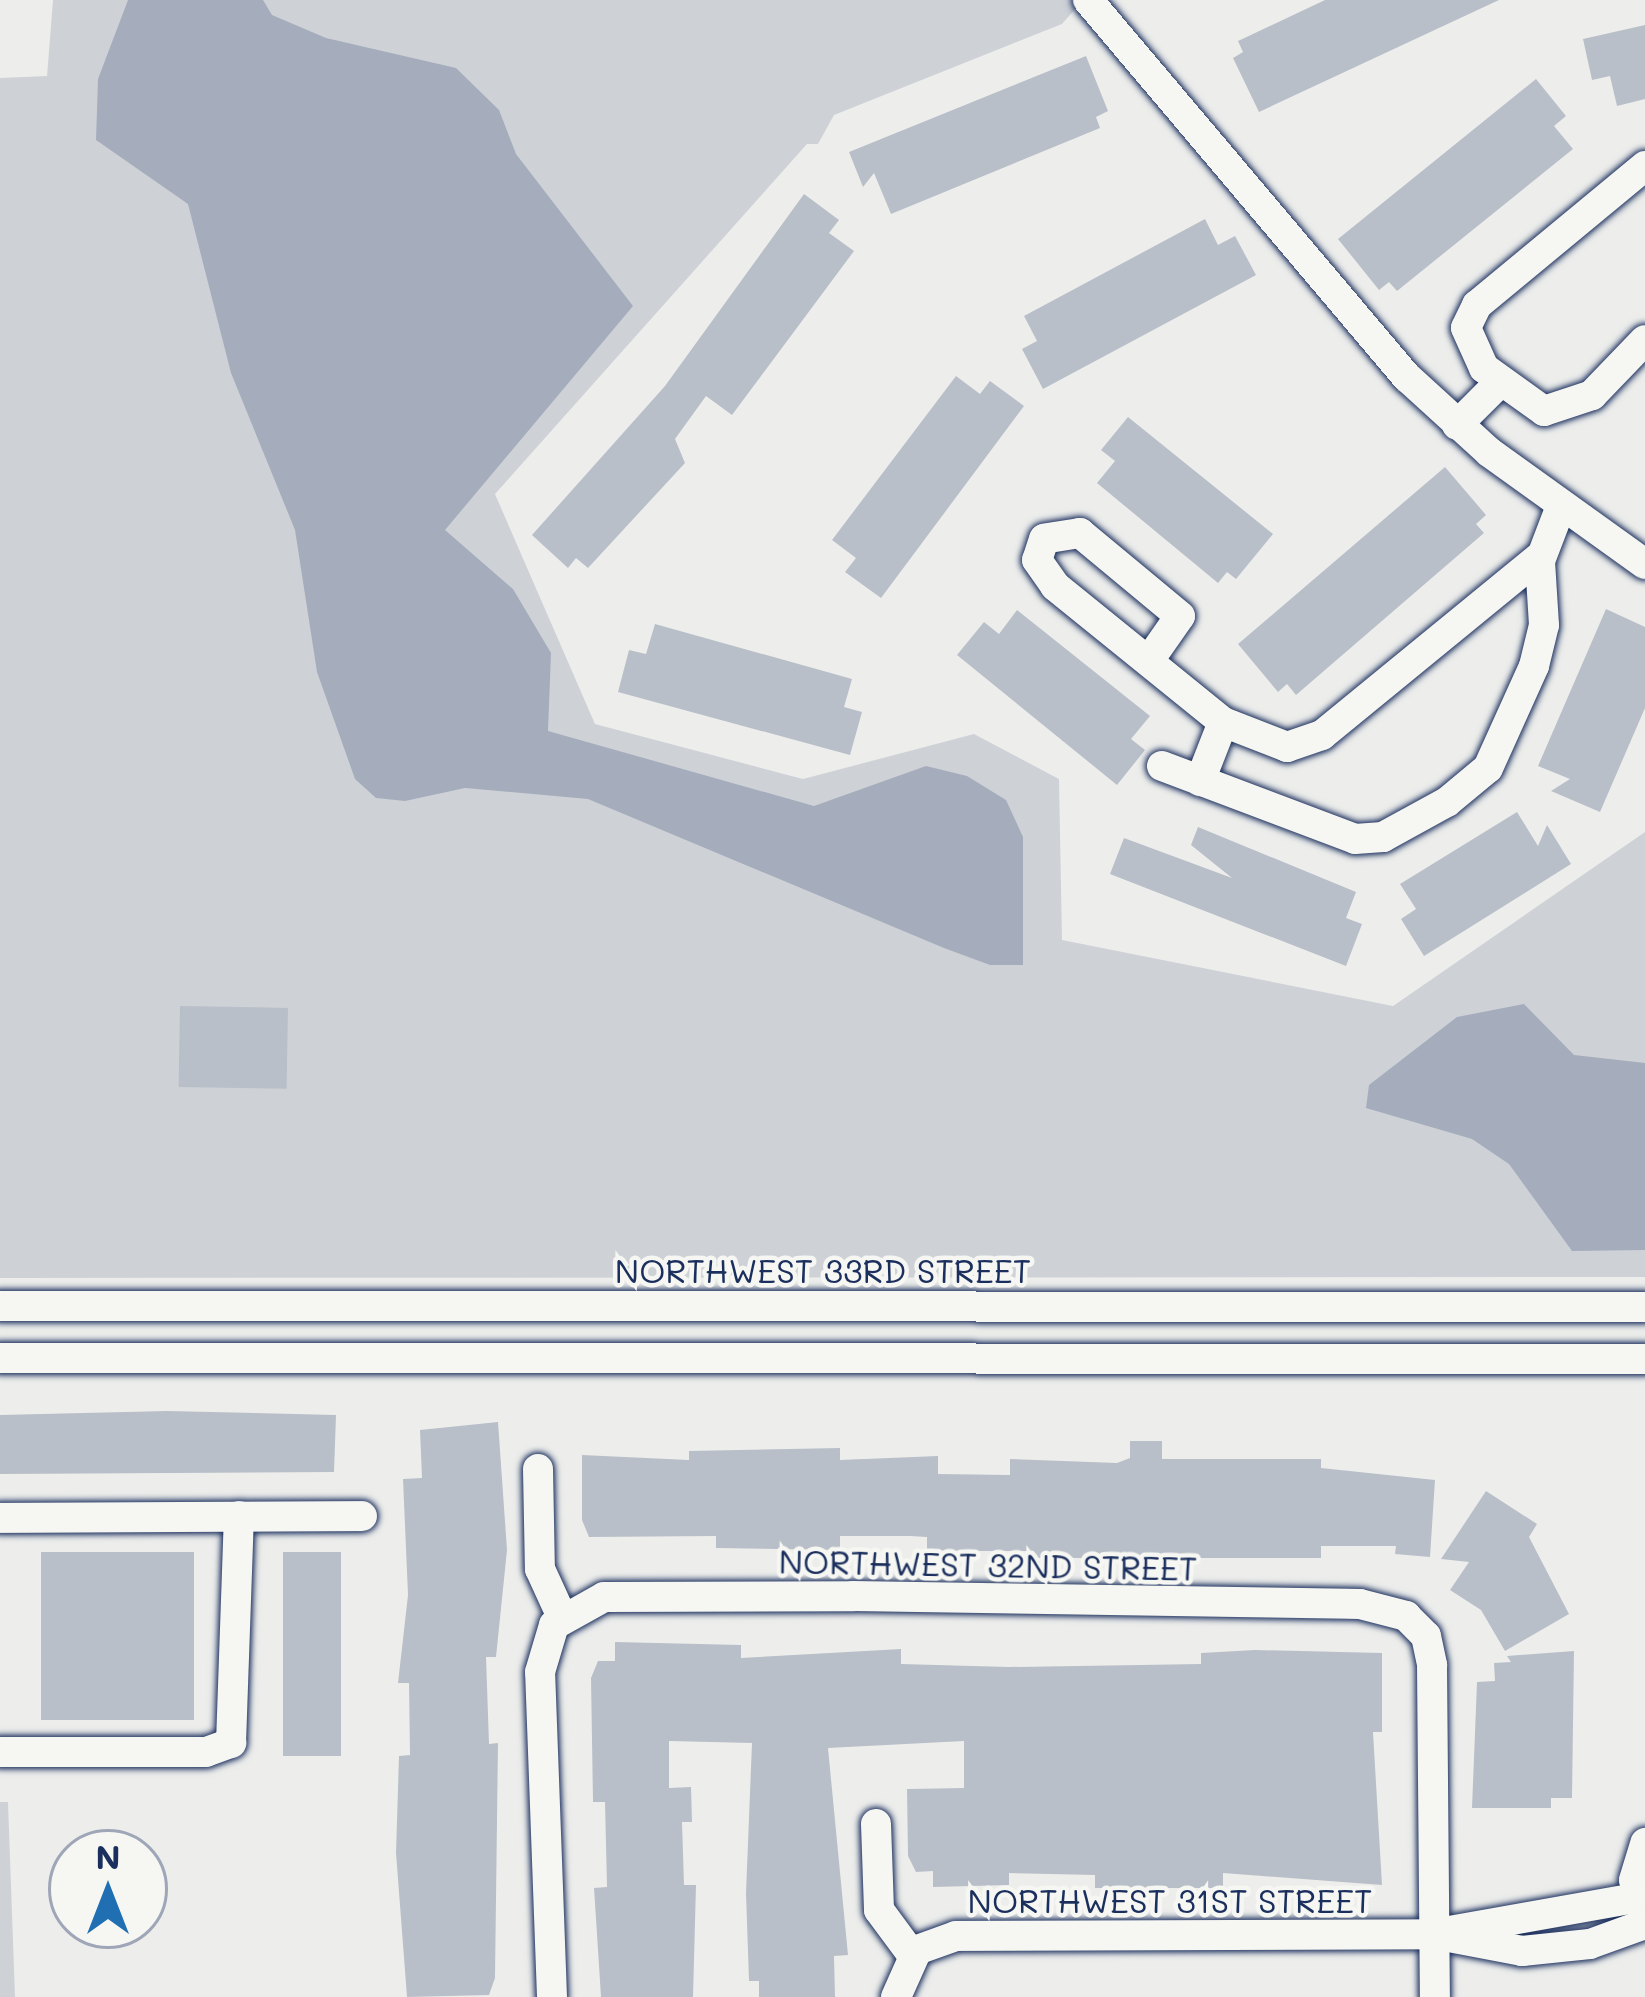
<!DOCTYPE html>
<style>
body{margin:0}
#map{position:relative;width:1645px;height:1997px;overflow:hidden;background:#edeeec;font-family:Mali,sans-serif}
div>[style]{position:absolute}
.green>*{inset:0;background:#ced2d7}
.water>*{inset:0;background:#a5acbc}
.building>*{inset:0;background:#b9bfc8;transform-origin:0 0}
.roads{filter:drop-shadow(0 0 3px #1b2f5e) drop-shadow(0 0 3px #1b2f5e)}
.minor>*{height:30px;margin:-15px;padding:0 15px;transform-origin:15px;border-radius:15px;background:#f6f6f2}
span{translate:-50% -50%;white-space:nowrap;text-align:center;line-height:1.15;-webkit-text-stroke:9px #f6f6f2;paint-order:stroke}
.street-label{font-size:33px;color:#1b2f5e}
.north{position:absolute;left:48px;top:1829px;width:120px;height:120px;box-sizing:border-box;background:#f6f6f2;border:3px solid #9ea6b7;border-radius:50%;rotate:0deg;font-size:33px;font-weight:700;line-height:48px;text-align:center;color:#1b2f5e}
.north::after{content:'';display:block;margin:auto;width:42px;height:54px;background:#1f6fb2;clip-path:polygon(50% 0,100% 100%,50% 72%,0 100%)}
</style>
<div id="map">
<div class="green">
<i style="clip-path:polygon(53px 0,1083px 0,1062px 24px,834px 115px,818px 144px,807px 144px,495px 494px,595px 724px,803px 779px,974px 734px,1059px 779px,1062px 940px,1393px 1006px,1645px 832px,1645px 1277px,0 1278px,0 78px,47px 76px)"></i>
<i style="clip-path:polygon(0 1802px,8px 1802px,15px 1997px,0 1997px)"></i>
</div>
<div class="water">
<i style="clip-path:polygon(128px 0,263px 0,272px 15px,326px 38px,456px 68px,499px 110px,516px 154px,633px 306px,445px 530px,513px 589px,551px 653px,548px 731px,814px 806px,926px 766px,967px 776px,1006px 800px,1023px 837px,1023px 965px,990px 965px,944px 948px,588px 799px,465px 788px,405px 801px,376px 798px,355px 779px,317px 672px,295px 530px,231px 373px,188px 204px,96px 140px,98px 79px)"></i>
<i style="clip-path:polygon(1524px 1004px,1574px 1055px,1645px 1063px,1645px 1250px,1572px 1251px,1509px 1164px,1472px 1139px,1366px 1108px,1369px 1085px,1457px 1017px)"></i>
</div>
<div class="building">
<i style="clip-path:polygon(1325px 0,1499px 0,1259px 112px,1233px 58px,1243px 52px,1238px 41px)"></i>
<i style="clip-path:polygon(1645px 25px,1645px 99px,1617px 106px,1610px 76px,1592px 80px,1583px 39px)"></i>
<i style="clip-path:polygon(1086px 56px,1108px 111px,1096px 117px,1100px 128px,891px 214px,874px 173px,863px 187px,849px 152px)"></i>
<i style="clip-path:polygon(1536px 79px,1566px 116px,1554px 126px,1573px 149px,1397px 291px,1389px 282px,1379px 290px,1338px 239px)"></i>
<i style="clip-path:polygon(804px 194px,839px 220px,829px 233px,854px 251px,732px 415px,706px 396px,675px 439px,685px 463px,588px 568px,576px 558px,568px 568px,532px 535px,665px 386px)"></i>
<i style="clip-path:polygon(1205px 219px,1218px 245px,1235px 236px,1256px 275px,1043px 389px,1022px 349px,1037px 341px,1024px 316px)"></i>
<i style="clip-path:polygon(956px 376px,980px 394px,990px 381px,1024px 406px,881px 598px,845px 572px,856px 558px,832px 540px)"></i>
<i style="clip-path:polygon(1128px 417px,1273px 534px,1236px 579px,1227px 572px,1218px 583px,1097px 483px,1115px 461px,1101px 450px)"></i>
<i style="clip-path:polygon(1445px 467px,1486px 515px,1476px 524px,1484px 533px,1296px 695px,1287px 684px,1278px 692px,1238px 644px)"></i>
<i style="clip-path:polygon(1606px 609px,1645px 627px,1645px 708px,1600px 812px,1551px 791px,1570px 779px,1538px 766px)"></i>
<i style="clip-path:polygon(1017px 610px,1150px 716px,1131px 739px,1145px 750px,1117px 785px,957px 655px,984px 622px,999px 634px)"></i>
<i style="clip-path:polygon(655px 624px,852px 679px,844px 707px,862px 712px,850px 755px,618px 692px,629px 650px,646px 654px)"></i>
<i style="clip-path:polygon(1517px 812px,1538px 846px,1547px 825px,1571px 864px,1424px 956px,1401px 919px,1416px 909px,1400px 884px)"></i>
<i style="clip-path:polygon(1198px 827px,1356px 892px,1346px 918px,1362px 924px,1346px 966px,1110px 874px,1124px 838px,1232px 878px,1191px 845px)"></i>
<i style="left:180px;top:1006px;width:108px;height:81px;rotate:1deg"></i>
<i style="clip-path:polygon(167px 1411px,336px 1415px,334px 1472px,0 1474px,0 1415px)"></i>
<i style="clip-path:polygon(498px 1422px,507px 1550px,496px 1657px,486px 1657px,489px 1744px,498px 1743px,495px 1978px,489px 1995px,407px 1997px,396px 1853px,399px 1756px,410px 1755px,409px 1683px,398px 1683px,408px 1595px,403px 1479px,422px 1478px,420px 1430px)"></i>
<i style="clip-path:polygon(1130px 1441px,1162px 1441px,1162px 1459px,1321px 1459px,1321px 1468px,1435px 1480px,1430px 1557px,1395px 1554px,1396px 1546px,1321px 1546px,1321px 1558px,1034px 1558px,1034px 1551px,927px 1551px,927px 1537px,910px 1536px,840px 1536px,840px 1550px,716px 1548px,716px 1536px,589px 1537px,582px 1520px,582px 1455px,689px 1460px,689px 1451px,840px 1448px,840px 1460px,938px 1456px,938px 1474px,1010px 1475px,1010px 1459px,1117px 1463px,1130px 1458px)"></i>
<i style="clip-path:polygon(1486px 1491px,1537px 1524px,1529px 1537px,1569px 1614px,1505px 1651px,1481px 1610px,1450px 1590px,1469px 1562px,1441px 1559px)"></i>
<i style="left:41px;top:1552px;width:153px;height:168px"></i>
<i style="left:283px;top:1552px;width:58px;height:204px"></i>
<i style="clip-path:polygon(615px 1642px,741px 1645px,741px 1658px,901px 1649px,901px 1664px,1009px 1667px,1201px 1664px,1201px 1653px,1255px 1650px,1382px 1653px,1382px 1732px,1373px 1732px,1382px 1885px,1223px 1873px,1223px 1888px,1095px 1888px,1095px 1875px,1009px 1873px,1009px 1885px,933px 1887px,933px 1871px,916px 1872px,908px 1856px,907px 1789px,964px 1788px,964px 1741px,828px 1748px,848px 1955px,834px 1956px,835px 1997px,759px 1997px,759px 1981px,749px 1981px,746px 1893px,752px 1743px,669px 1741px,669px 1788px,691px 1787px,692px 1822px,682px 1822px,684px 1885px,696px 1885px,693px 1997px,601px 1997px,594px 1888px,607px 1887px,605px 1802px,593px 1802px,591px 1678px,598px 1661px,615px 1661px)"></i>
<i style="clip-path:polygon(1574px 1651px,1572px 1798px,1551px 1798px,1551px 1808px,1472px 1808px,1477px 1682px,1495px 1681px,1494px 1663px,1511px 1662px,1507px 1656px)"></i>
</div>
<div class="roads">
<div class="minor">
<i style="left:1088px;top:0;width:495px;rotate:49.8deg"></i>
<i style="left:1408px;top:378px;width:110px;rotate:42.4deg"></i>
<i style="left:1489px;top:452px;width:192px;rotate:35.7deg"></i>
<i style="left:1645px;top:166px;width:218px;rotate:140.4deg"></i>
<i style="left:1477px;top:305px;width:25px;rotate:116deg"></i>
<i style="left:1466px;top:328px;width:44px;rotate:65.8deg"></i>
<i style="left:1484px;top:368px;width:74px;rotate:35.6deg"></i>
<i style="left:1544px;top:411px;width:51px;rotate:-18.4deg"></i>
<i style="left:1592px;top:395px;width:76px;rotate:-46.1deg"></i>
<i style="left:1457px;top:425px;width:59px;rotate:-45deg"></i>
<i style="left:1150px;top:659px;width:52px;rotate:-55.1deg"></i>
<i style="left:1180px;top:616px;width:130px;rotate:-140.3deg"></i>
<i style="left:1080px;top:533px;width:36px;rotate:171deg"></i>
<i style="left:1044px;top:539px;width:22px;rotate:108deg"></i>
<i style="left:1037px;top:560px;width:32px;rotate:55deg"></i>
<i style="left:1055px;top:586px;width:216px;rotate:39deg"></i>
<i style="left:1223px;top:722px;width:69px;rotate:21.3deg"></i>
<i style="left:1287px;top:747px;width:37px;rotate:-19deg"></i>
<i style="left:1322px;top:735px;width:283px;rotate:-39.3deg"></i>
<i style="left:1162px;top:766px;width:206px;rotate:20.7deg"></i>
<i style="left:1355px;top:839px;width:28px;rotate:-4deg"></i>
<i style="left:1383px;top:837px;width:73px;rotate:-28.7deg"></i>
<i style="left:1447px;top:802px;width:53px;rotate:-39.7deg"></i>
<i style="left:1488px;top:768px;width:112px;rotate:-65.7deg"></i>
<i style="left:1534px;top:666px;width:42px;rotate:-76.3deg"></i>
<i style="left:1544px;top:625px;width:64px;rotate:-93.6deg"></i>
<i style="left:1540px;top:561px;width:59px;rotate:-69.1deg"></i>
<i style="left:1200px;top:781px;width:63px;rotate:-68.7deg"></i>
<i style="left:0;top:1306px;width:1645px;rotate:0.03deg"></i>
<i style="left:0;top:1358px;width:1645px;rotate:0.03deg"></i>
<i style="left:538px;top:1469px;width:100px;rotate:88.9deg"></i>
<i style="left:540px;top:1569px;width:53px;rotate:65.4deg"></i>
<i style="left:0;top:1518px;width:362px;rotate:-0.3deg"></i>
<i style="left:0;top:1752px;width:206px"></i>
<i style="left:206px;top:1752px;width:27px;rotate:-20deg"></i>
<i style="left:231px;top:1743px;width:227px;rotate:-88deg"></i>
<i style="left:876px;top:1824px;width:86px;rotate:88deg"></i>
<i style="left:879px;top:1910px;width:57px;rotate:53.5deg"></i>
<i style="left:1644px;top:1917px;width:38px;rotate:-105deg"></i>
<i style="left:1634px;top:1880px;width:39px;rotate:-73deg"></i>
<i style="left:1433px;top:1934px;width:91px;rotate:10.8deg"></i>
<i style="left:1522px;top:1951px;width:68px;rotate:-5.9deg"></i>
<i style="left:1590px;top:1944px;width:59px;rotate:-20deg"></i>
<i style="left:552px;top:1997px;width:325px;rotate:-92.1deg"></i>
<i style="left:540px;top:1672px;width:49px;rotate:-73.4deg"></i>
<i style="left:554px;top:1625px;width:57px;rotate:-29.2deg"></i>
<i style="left:604px;top:1597px;width:249px;rotate:-0.2deg"></i>
<i style="left:853px;top:1596px;width:507px;rotate:0.9deg"></i>
<i style="left:1360px;top:1604px;width:48px;rotate:14.6deg"></i>
<i style="left:1406px;top:1616px;width:28px;rotate:45deg"></i>
<i style="left:1426px;top:1636px;width:30px;rotate:78deg"></i>
<i style="left:1432px;top:1665px;width:332px;rotate:89.5deg"></i>
<i style="left:896px;top:1997px;width:51px;rotate:-65.9deg"></i>
<i style="left:917px;top:1950px;width:41px;rotate:-19.7deg"></i>
<i style="left:956px;top:1936px;width:477px;rotate:-0.2deg"></i>
<i style="left:1433px;top:1934px;width:206px;rotate:-10.1deg"></i>
</div>
</div>
<div class="street-label">
<span style="left:823px;top:1270px">NORTHWEST 33RD STREET</span>
<span style="left:988px;top:1564px;rotate:1deg">NORTHWEST 32ND STREET</span>
<span style="left:1170px;top:1900px">NORTHWEST 31ST STREET</span>
</div>
<div class="north">N</div>
</div>
